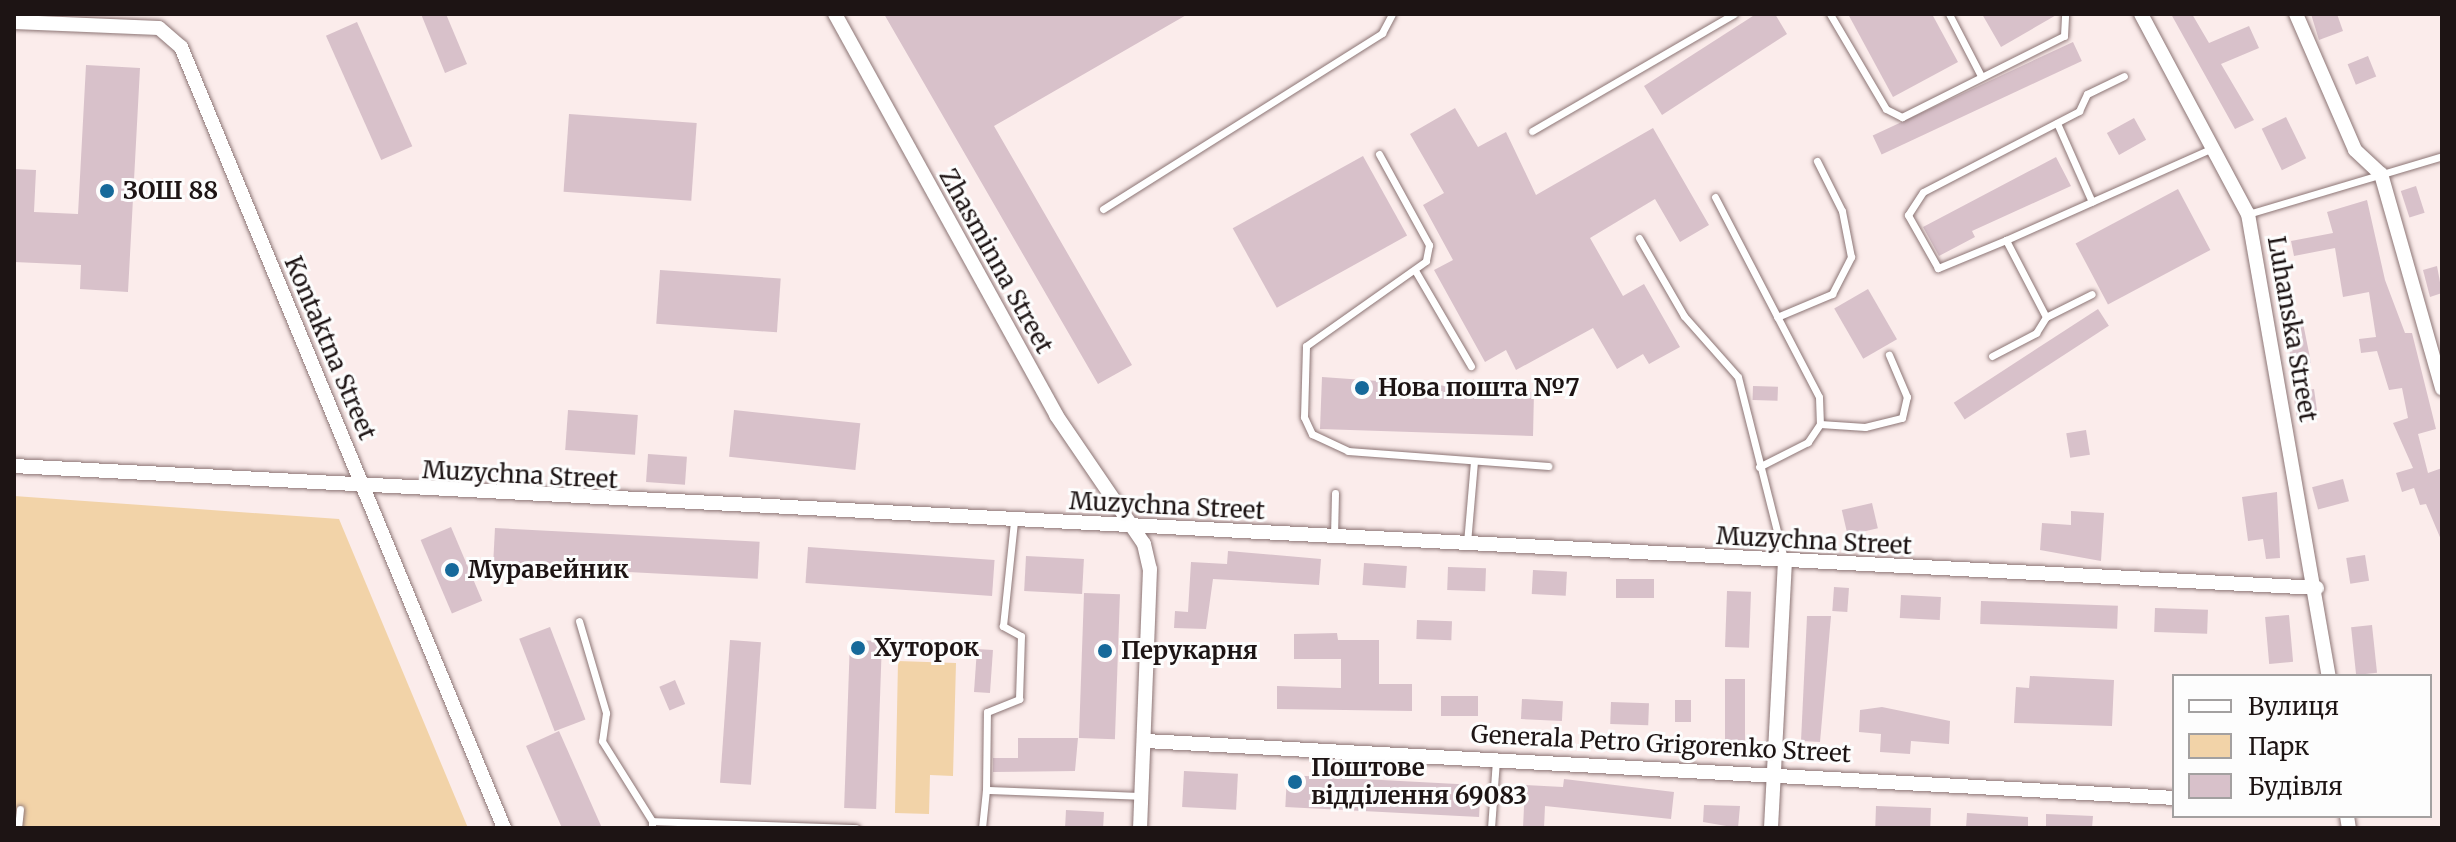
<!DOCTYPE html>
<meta charset="utf-8">
<style>
body{margin:0}
#map{position:relative;width:2456px;height:842px;overflow:hidden;background:#fbeceb;font-family:Merriweather,serif}
div>[style]{position:absolute}
.green>*{inset:0;background:#f2d3a8}
.building>*{inset:0;background:#d8c1ca;transform-origin:0 0}
.roads{filter:drop-shadow(0 0 2px #8c7575) drop-shadow(0 0 2px #8c7575)}
.lane>*{height:7px;margin:-3.5px;padding:0 3.5px;transform-origin:3.5px;border-radius:3.5px;background:#fff}
.street>*{height:14px;margin:-7px;padding:0 7px;transform-origin:7px;border-radius:7px;background:#fff}
.dots>*{width:22px;height:22px;translate:-50% -50%;box-sizing:border-box;border:4px solid #fdfdfd;border-radius:50%}
span{translate:-50% -50%;white-space:nowrap;text-align:center;line-height:1.15;-webkit-text-stroke:6px #fdfdfd;paint-order:stroke}
.poi-label{font-size:24px;color:#1d1414;font-weight:700}
.left{translate:0 -50%;text-align:left}
.street-label{font-size:24px;color:#1d1414}
.frame{position:absolute;inset:0;border:16px solid #1d1414;pointer-events:none}
.legend{position:absolute;left:2172px;top:674px;width:260px;height:144px;box-sizing:border-box;background:#fdfdfd;border:2px solid #a3a0a0;margin:0;padding:10px 14px;list-style:none;font-size:24px;color:#1d1414}
.legend li{display:flex;align-items:center;gap:16px;height:40px}
.legend b{width:40px;border:2px solid #a3a0a0}
</style>
<div id="map">
<div class="green">
<i style="clip-path:polygon(14px 496px,339px 519px,468px 828px,14px 828px)"></i>
<i style="clip-path:polygon(898px 661px,956px 663px,953px 776px,930px 775px,929px 814px,895px 813px)"></i>
</div>
<div class="building">
<i style="clip-path:polygon(421px 14px,446px 14px,467px 64px,445px 73px)"></i>
<i style="clip-path:polygon(884px 14px,1188px 14px,994px 126px,1132px 365px,1098px 384px)"></i>
<i style="clip-path:polygon(1756px 14px,1775px 14px,1787px 34px,1662px 115px,1644px 86px)"></i>
<i style="clip-path:polygon(1848px 14px,1932px 14px,1958px 62px,1893px 97px)"></i>
<i style="clip-path:polygon(1982px 14px,2058px 14px,2001px 47px)"></i>
<i style="clip-path:polygon(2171px 14px,2192px 14px,2209px 43px,2249px 26px,2259px 48px,2221px 64px,2254px 120px,2235px 129px)"></i>
<i style="clip-path:polygon(2311px 14px,2337px 14px,2343px 31px,2319px 40px)"></i>
<i style="left:357px;top:22px;width:136px;height:34px;rotate:66deg"></i>
<i style="left:2073px;top:42px;width:21px;height:221px;rotate:65deg"></i>
<i style="left:2368px;top:56px;width:22px;height:22px;rotate:68deg"></i>
<i style="clip-path:polygon(86px 65px,140px 68px,128px 292px,80px 289px,81px 265px,14px 262px,14px 169px,36px 170px,34px 212px,78px 214px)"></i>
<i style="clip-path:polygon(1455px 108px,1478px 147px,1506px 132px,1536px 195px,1653px 128px,1709px 225px,1680px 242px,1655px 199px,1590px 238px,1623px 296px,1644px 284px,1680px 347px,1649px 364px,1643px 354px,1617px 369px,1593px 328px,1516px 370px,1506px 350px,1485px 362px,1434px 270px,1453px 260px,1423px 205px,1444px 193px,1410px 134px)"></i>
<i style="left:569px;top:114px;width:128px;height:78px;rotate:4deg"></i>
<i style="left:2286px;top:117px;width:46px;height:27px;rotate:64deg"></i>
<i style="left:2134px;top:118px;width:25px;height:31px;rotate:61deg"></i>
<i style="left:1363px;top:156px;width:91px;height:149px;rotate:61deg"></i>
<i style="clip-path:polygon(2056px 157px,2071px 186px,1972px 231px,1975px 237px,1939px 256px,1923px 227px)"></i>
<i style="left:2416px;top:186px;width:28px;height:16px;rotate:72deg"></i>
<i style="left:2178px;top:189px;width:69px;height:116px;rotate:62deg"></i>
<i style="clip-path:polygon(2367px 200px,2385px 280px,2405px 333px,2412px 333px,2436px 429px,2418px 434px,2428px 473px,2442px 468px,2442px 542px,2426px 504px,2420px 505px,2414px 488px,2402px 492px,2396px 473px,2413px 468px,2393px 423px,2408px 418px,2402px 388px,2389px 390px,2377px 351px,2361px 353px,2359px 339px,2376px 337px,2369px 292px,2343px 297px,2335px 248px,2294px 256px,2291px 241px,2333px 233px,2327px 212px)"></i>
<i style="clip-path:polygon(2437px 266px,2442px 293px,2430px 297px,2423px 270px)"></i>
<i style="left:660px;top:270px;width:121px;height:54px;rotate:4deg"></i>
<i style="left:1868px;top:289px;width:58px;height:39px;rotate:60deg"></i>
<i style="left:2098px;top:309px;width:20px;height:172px;rotate:57deg"></i>
<i style="clip-path:polygon(2302px 318px,2311px 363px,2291px 368px,2287px 320px)"></i>
<i style="clip-path:polygon(1322px 377px,1534px 392px,1533px 436px,1320px 429px)"></i>
<i style="left:1753px;top:386px;width:25px;height:14px;rotate:2deg"></i>
<i style="left:2314px;top:389px;width:27px;height:21px;rotate:82deg"></i>
<i style="left:568px;top:410px;width:70px;height:40px;rotate:4deg"></i>
<i style="left:734px;top:410px;width:127px;height:47px;rotate:6deg"></i>
<i style="left:2086px;top:430px;width:25px;height:20px;rotate:81deg"></i>
<i style="left:648px;top:454px;width:39px;height:28px;rotate:4deg"></i>
<i style="left:2343px;top:479px;width:23px;height:32px;rotate:75deg"></i>
<i style="clip-path:polygon(2277px 492px,2280px 558px,2266px 559px,2263px 539px,2248px 541px,2242px 497px)"></i>
<i style="left:1872px;top:503px;width:26px;height:31px;rotate:77deg"></i>
<i style="clip-path:polygon(2071px 511px,2104px 513px,2101px 561px,2040px 550px,2042px 523px,2071px 525px)"></i>
<i style="left:451px;top:527px;width:80px;height:33px;rotate:67deg"></i>
<i style="left:495px;top:528px;width:265px;height:37px;rotate:3deg"></i>
<i style="left:808px;top:547px;width:187px;height:36px;rotate:4deg"></i>
<i style="clip-path:polygon(1228px 551px,1321px 559px,1319px 585px,1213px 579px,1206px 629px,1174px 628px,1175px 611px,1188px 612px,1191px 562px,1227px 564px)"></i>
<i style="left:2365px;top:555px;width:26px;height:19px;rotate:81deg"></i>
<i style="left:1026px;top:556px;width:58px;height:35px;rotate:3deg"></i>
<i style="left:1364px;top:563px;width:43px;height:22px;rotate:4deg"></i>
<i style="left:1448px;top:567px;width:38px;height:23px;rotate:2deg"></i>
<i style="left:1533px;top:570px;width:34px;height:24px;rotate:3deg"></i>
<i style="left:1616px;top:579px;width:38px;height:19px"></i>
<i style="left:1834px;top:587px;width:15px;height:24px;rotate:4deg"></i>
<i style="left:1727px;top:591px;width:24px;height:56px;rotate:2deg"></i>
<i style="left:1084px;top:593px;width:36px;height:145px;rotate:2deg"></i>
<i style="left:1901px;top:595px;width:40px;height:23px;rotate:3deg"></i>
<i style="left:1981px;top:601px;width:137px;height:23px;rotate:2deg"></i>
<i style="left:2155px;top:608px;width:53px;height:24px;rotate:2deg"></i>
<i style="left:2289px;top:615px;width:47px;height:24px;rotate:85deg"></i>
<i style="clip-path:polygon(1807px 616px,1831px 616px,1820px 742px,1801px 741px)"></i>
<i style="left:1417px;top:620px;width:35px;height:19px;rotate:2deg"></i>
<i style="left:2372px;top:625px;width:48px;height:21px;rotate:84deg"></i>
<i style="left:550px;top:627px;width:99px;height:33px;rotate:69deg"></i>
<i style="clip-path:polygon(1337px 633px,1338px 640px,1379px 640px,1379px 684px,1412px 684px,1412px 711px,1277px 709px,1277px 686px,1341px 688px,1341px 659px,1294px 659px,1294px 634px)"></i>
<i style="left:730px;top:640px;width:31px;height:143px;rotate:4deg"></i>
<i style="left:850px;top:640px;width:32px;height:168px;rotate:2deg"></i>
<i style="left:977px;top:649px;width:16px;height:43px;rotate:4deg"></i>
<i style="clip-path:polygon(2030px 676px,2114px 680px,2112px 726px,2014px 723px,2016px 687px,2029px 688px)"></i>
<i style="left:1725px;top:679px;width:20px;height:68px"></i>
<i style="left:675px;top:680px;width:26px;height:17px;rotate:67deg"></i>
<i style="left:1441px;top:696px;width:37px;height:20px"></i>
<i style="left:1522px;top:699px;width:41px;height:20px;rotate:3deg"></i>
<i style="left:1675px;top:700px;width:16px;height:22px"></i>
<i style="left:1611px;top:702px;width:38px;height:22px;rotate:2deg"></i>
<i style="clip-path:polygon(1882px 707px,1950px 721px,1949px 744px,1911px 741px,1910px 754px,1880px 752px,1881px 734px,1859px 732px,1860px 710px)"></i>
<i style="clip-path:polygon(559px 731px,602px 828px,562px 828px,526px 746px)"></i>
<i style="clip-path:polygon(1018px 738px,1078px 738px,1075px 771px,993px 772px,993px 758px,1018px 758px)"></i>
<i style="left:1184px;top:771px;width:54px;height:36px;rotate:3deg"></i>
<i style="left:1287px;top:775px;width:194px;height:32px;rotate:3deg"></i>
<i style="clip-path:polygon(1564px 779px,1674px 792px,1671px 819px,1545px 806px,1544px 828px,1523px 828px,1525px 785px,1563px 787px)"></i>
<i style="clip-path:polygon(1704px 805px,1740px 806px,1738px 828px,1703px 822px)"></i>
<i style="left:1876px;top:806px;width:55px;height:22px;rotate:2deg"></i>
<i style="left:1066px;top:810px;width:38px;height:18px;rotate:3deg"></i>
<i style="clip-path:polygon(1967px 813px,2028px 817px,2028px 828px,1966px 828px)"></i>
<i style="clip-path:polygon(2046px 814px,2093px 816px,2092px 828px,2046px 828px)"></i>
</div>
<div class="roads">
<div class="lane">
<i style="left:1830px;top:14px;width:110px;rotate:59.5deg"></i>
<i style="left:1886px;top:109px;width:18px;rotate:27deg"></i>
<i style="left:1902px;top:117px;width:181px;rotate:-26.6deg"></i>
<i style="left:2064px;top:36px;width:22px;rotate:-87deg"></i>
<i style="left:1949px;top:14px;width:70px;rotate:62.7deg"></i>
<i style="left:2057px;top:123px;width:86px;rotate:66.1deg"></i>
<i style="left:1532px;top:131px;width:233px;rotate:-30.1deg"></i>
<i style="left:1379px;top:154px;width:104px;rotate:61.2deg"></i>
<i style="left:1429px;top:245px;width:16px;rotate:101deg"></i>
<i style="left:1426px;top:261px;width:147px;rotate:144.7deg"></i>
<i style="left:1306px;top:346px;width:71px;rotate:91.6deg"></i>
<i style="left:1304px;top:417px;width:19px;rotate:65deg"></i>
<i style="left:1312px;top:434px;width:40px;rotate:25deg"></i>
<i style="left:1348px;top:451px;width:201px;rotate:4.3deg"></i>
<i style="left:1715px;top:197px;width:225px;rotate:62.5deg"></i>
<i style="left:1819px;top:397px;width:27px;rotate:88deg"></i>
<i style="left:1820px;top:424px;width:22px;rotate:124deg"></i>
<i style="left:1808px;top:442px;width:55px;rotate:153deg"></i>
<i style="left:1103px;top:209px;width:330px;rotate:-32.2deg"></i>
<i style="left:1382px;top:33px;width:21px;rotate:-62deg"></i>
<i style="left:2248px;top:214px;width:202px;rotate:-16.6deg"></i>
<i style="left:1639px;top:238px;width:90px;rotate:60deg"></i>
<i style="left:1684px;top:316px;width:81px;rotate:48.5deg"></i>
<i style="left:1738px;top:377px;width:188px;rotate:75.8deg"></i>
<i style="left:2006px;top:240px;width:74px;rotate:157.6deg"></i>
<i style="left:1938px;top:268px;width:61px;rotate:-119.5deg"></i>
<i style="left:1908px;top:215px;width:27px;rotate:-57deg"></i>
<i style="left:1923px;top:192px;width:176px;rotate:-27.4deg"></i>
<i style="left:2079px;top:111px;width:19px;rotate:-65deg"></i>
<i style="left:2087px;top:94px;width:41px;rotate:-25.9deg"></i>
<i style="left:1416px;top:272px;width:109px;rotate:59.7deg"></i>
<i style="left:1777px;top:317px;width:60px;rotate:-22.7deg"></i>
<i style="left:1832px;top:294px;width:42px;rotate:-62.8deg"></i>
<i style="left:1851px;top:257px;width:47px;rotate:-101.1deg"></i>
<i style="left:1842px;top:211px;width:56px;rotate:-116.6deg"></i>
<i style="left:2046px;top:317px;width:51px;rotate:-26.6deg"></i>
<i style="left:1992px;top:356px;width:50px;rotate:-27.6deg"></i>
<i style="left:2036px;top:333px;width:19px;rotate:-58deg"></i>
<i style="left:2046px;top:317px;width:87px;rotate:-117.5deg"></i>
<i style="left:2006px;top:240px;width:227px;rotate:-24deg"></i>
<i style="left:1820px;top:424px;width:45px;rotate:3.8deg"></i>
<i style="left:1865px;top:427px;width:38px;rotate:-14deg"></i>
<i style="left:1902px;top:418px;width:22px;rotate:-77deg"></i>
<i style="left:1907px;top:397px;width:46px;rotate:-113.2deg"></i>
<i style="left:1334px;top:537px;width:44px;rotate:-88.7deg"></i>
<i style="left:1467px;top:543px;width:82px;rotate:-85.1deg"></i>
<i style="left:579px;top:621px;width:96px;rotate:73.6deg"></i>
<i style="left:606px;top:713px;width:28px;rotate:98deg"></i>
<i style="left:602px;top:741px;width:94px;rotate:58deg"></i>
<i style="left:986px;top:790px;width:78px;rotate:-89.3deg"></i>
<i style="left:987px;top:712px;width:35px;rotate:-22deg"></i>
<i style="left:1019px;top:699px;width:63px;rotate:-88.2deg"></i>
<i style="left:1021px;top:636px;width:21px;rotate:-151deg"></i>
<i style="left:1003px;top:626px;width:105px;rotate:-84deg"></i>
<i style="left:18px;top:828px;width:19px;rotate:-84deg"></i>
<i style="left:652px;top:828px;width:7px;rotate:-90deg"></i>
<i style="left:652px;top:821px;width:204px;rotate:2deg"></i>
<i style="left:982px;top:828px;width:38px;rotate:-84deg"></i>
<i style="left:986px;top:790px;width:156px;rotate:2.2deg"></i>
<i style="left:1491px;top:828px;width:68px;rotate:-85.8deg"></i>
</div>
<div class="street">
<i style="left:835px;top:14px;width:458px;rotate:61.1deg"></i>
<i style="left:1056px;top:415px;width:156px;rotate:55.7deg"></i>
<i style="left:1144px;top:544px;width:26px;rotate:77deg"></i>
<i style="left:1150px;top:569px;width:259px;rotate:92.2deg"></i>
<i style="left:2141px;top:14px;width:227px;rotate:61.9deg"></i>
<i style="left:2248px;top:214px;width:469px;rotate:80.1deg"></i>
<i style="left:2296px;top:14px;width:148px;rotate:66.5deg"></i>
<i style="left:2355px;top:150px;width:35px;rotate:43deg"></i>
<i style="left:2381px;top:174px;width:223px;rotate:74.1deg"></i>
<i style="left:14px;top:22px;width:145px;rotate:2.4deg"></i>
<i style="left:159px;top:28px;width:29px;rotate:41deg"></i>
<i style="left:181px;top:47px;width:845px;rotate:67.53deg"></i>
<i style="left:14px;top:466px;width:2306px;rotate:3.03deg"></i>
<i style="left:1146px;top:741px;width:1030px;rotate:3.17deg"></i>
<i style="left:2347px;top:816px;width:12px;rotate:81deg"></i>
<i style="left:1771px;top:828px;width:267px;rotate:-87deg"></i>
</div>
</div>
<div class="dots">
<i style="left:107px;top:191px;background:#16699a"></i>
<i style="left:1362px;top:388px;background:#16699a"></i>
<i style="left:452px;top:570px;background:#16699a"></i>
<i style="left:858px;top:648px;background:#16699a"></i>
<i style="left:1105px;top:651px;background:#16699a"></i>
<i style="left:1295px;top:782px;background:#16699a"></i>
</div>
<div class="poi-label">
<span class="left" style="left:123px;top:191px">ЗОШ 88</span>
<span class="left" style="left:1378px;top:388px">Нова пошта №7</span>
<span class="left" style="left:468px;top:570px">Муравейник</span>
<span class="left" style="left:874px;top:648px">Хуторок</span>
<span class="left" style="left:1121px;top:651px">Перукарня</span>
<span class="left" style="left:1311px;top:782px">Поштове<br>відділення 69083</span>
</div>
<div class="street-label">
<span style="left:996px;top:261px;rotate:61deg">Zhasminna Street</span>
<span style="left:2292px;top:329px;rotate:80deg">Luhanska Street</span>
<span style="left:330px;top:348px;rotate:67deg">Kontaktna Street</span>
<span style="left:520px;top:475px;rotate:3deg">Muzychna Street</span>
<span style="left:1167px;top:506px;rotate:3deg">Muzychna Street</span>
<span style="left:1814px;top:541px;rotate:3deg">Muzychna Street</span>
<span style="left:1661px;top:744px;rotate:3deg">Generala Petro Grigorenko Street</span>
</div>
<div class="frame"></div>
<ul class="legend">
<li><b style="height:10px;background:#fff"></b>Вулиця</li>
<li><b style="height:22px;background:#f2d3a8"></b>Парк</li>
<li><b style="height:22px;background:#d8c1ca"></b>Будівля</li>
</ul>
</div>
